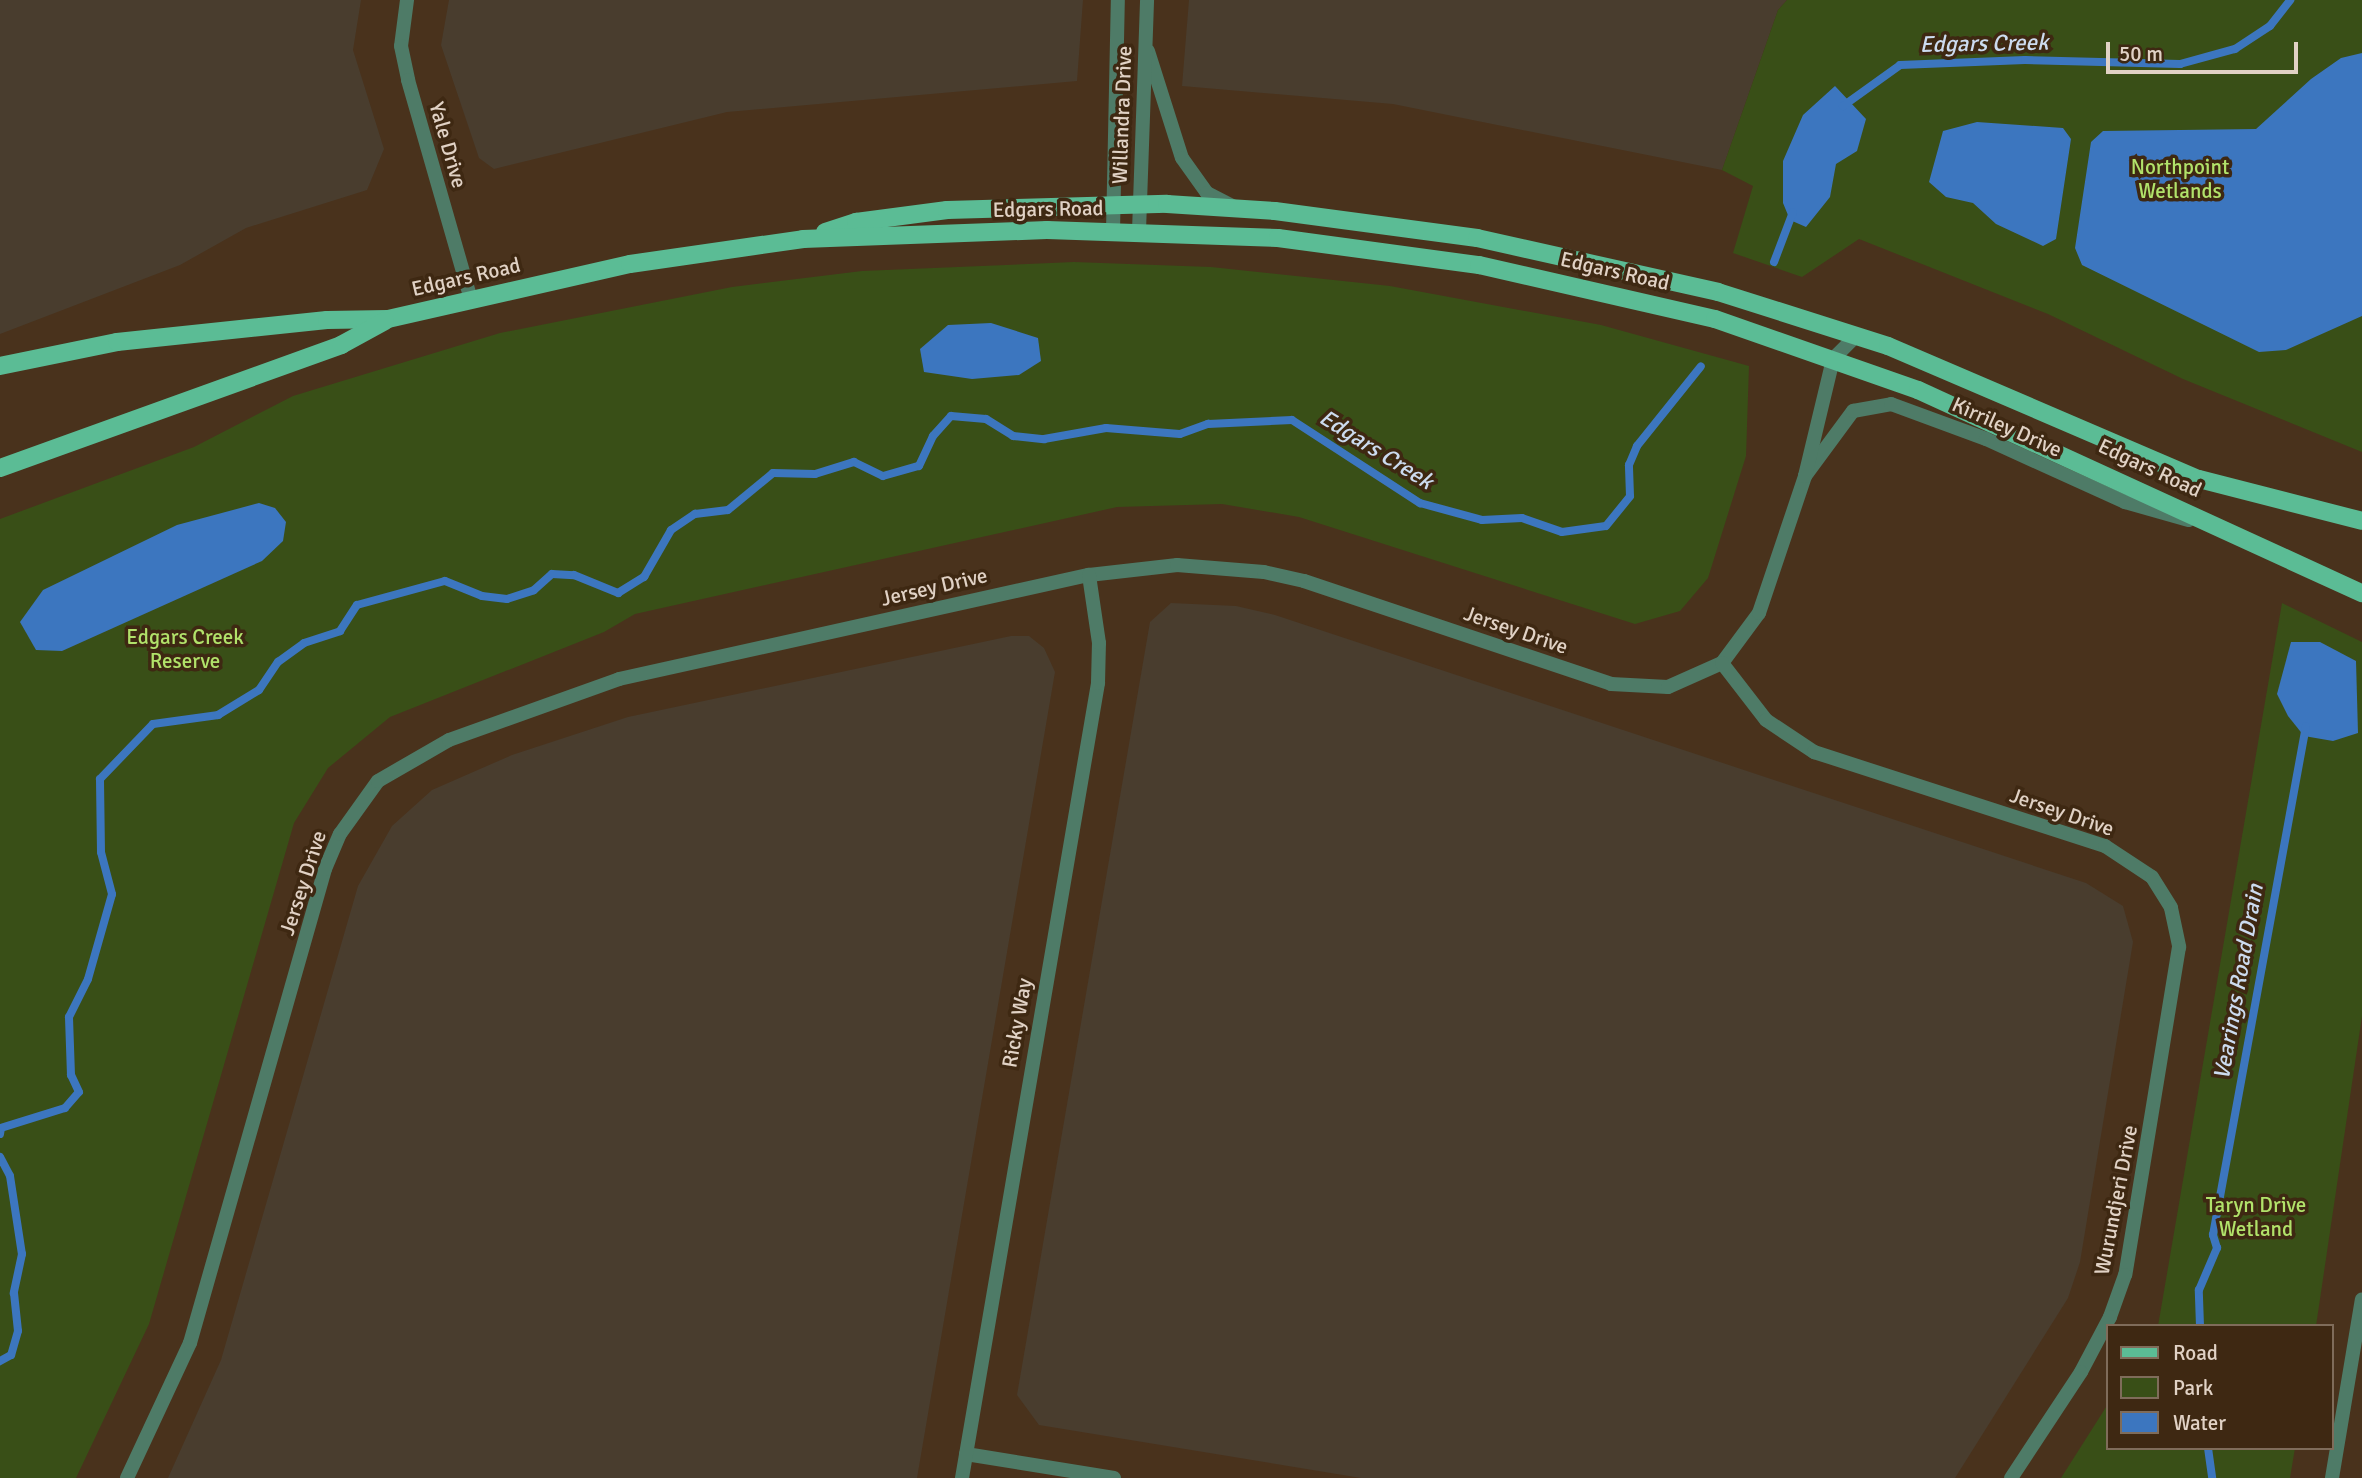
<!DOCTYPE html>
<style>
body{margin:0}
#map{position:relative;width:2362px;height:1478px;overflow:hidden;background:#49321c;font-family:Signika,sans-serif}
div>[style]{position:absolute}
.industrial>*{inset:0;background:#493d2e}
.green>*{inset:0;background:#394f17}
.water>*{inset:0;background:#3c76bf}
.stream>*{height:8px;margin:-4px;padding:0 4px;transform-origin:4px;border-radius:4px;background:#3c76bf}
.street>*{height:14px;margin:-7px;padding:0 7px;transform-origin:7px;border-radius:7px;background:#4e7b67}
.primary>*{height:18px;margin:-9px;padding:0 9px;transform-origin:9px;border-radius:9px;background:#5bbc95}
span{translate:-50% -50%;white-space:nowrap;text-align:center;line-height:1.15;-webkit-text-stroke:7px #3e2812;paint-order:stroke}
.street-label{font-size:21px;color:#e1d2c5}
.park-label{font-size:21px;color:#b1e26a}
.water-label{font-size:23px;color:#ccdbef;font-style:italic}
.legend{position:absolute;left:2106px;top:1324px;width:228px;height:126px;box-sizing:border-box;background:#3e2812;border:2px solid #7f6c5a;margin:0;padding:9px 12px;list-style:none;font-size:21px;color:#e1d2c5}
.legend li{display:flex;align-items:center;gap:14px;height:35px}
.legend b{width:35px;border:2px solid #7f6c5a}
.scale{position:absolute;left:2106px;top:42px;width:192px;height:32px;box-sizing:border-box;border:4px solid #e1d2c5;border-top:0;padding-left:9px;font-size:21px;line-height:24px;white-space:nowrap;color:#e1d2c5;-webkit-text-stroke:5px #3e2812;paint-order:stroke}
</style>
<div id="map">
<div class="industrial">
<i style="clip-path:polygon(0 0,361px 0,353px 50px,384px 149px,367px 190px,246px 228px,180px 265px,0 334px)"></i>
<i style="clip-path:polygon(449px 0,1083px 0,1077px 81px,727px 112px,494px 169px,479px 158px,441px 45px)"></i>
<i style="clip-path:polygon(1189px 0,1787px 0,1778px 10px,1722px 170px,1393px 104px,1182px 86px)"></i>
<i style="clip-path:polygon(1171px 603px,1236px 606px,1275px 615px,2086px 883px,2123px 906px,2133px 942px,2080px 1262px,2068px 1298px,1955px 1478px,1361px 1478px,1039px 1425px,1017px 1395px,1150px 622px)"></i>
<i style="clip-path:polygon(1011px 636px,1029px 636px,1044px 648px,1055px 672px,917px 1478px,168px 1478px,221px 1360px,358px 886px,392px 826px,432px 790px,512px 755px,628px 717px)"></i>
</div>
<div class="green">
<i style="clip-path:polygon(1787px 0,2362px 0,2362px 452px,2183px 379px,2048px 314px,1859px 239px,1802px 277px,1733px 253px,1753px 186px,1722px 170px,1778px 10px)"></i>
<i style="clip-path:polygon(1074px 262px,1211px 267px,1390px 286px,1601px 325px,1749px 366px,1746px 456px,1708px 578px,1680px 611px,1635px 624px,1299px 517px,1222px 504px,1117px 507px,635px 614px,604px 632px,390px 717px,328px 768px,294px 823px,149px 1324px,76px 1478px,0 1478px,0 519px,194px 447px,293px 396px,500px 333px,732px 287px,862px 271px)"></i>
<i style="clip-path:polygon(2282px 603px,2362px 642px,2362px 1016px,2316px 1326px,2158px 1326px)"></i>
<i style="clip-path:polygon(2108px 1404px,2108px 1448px,2295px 1448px,2290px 1478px,2061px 1478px)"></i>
</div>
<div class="water">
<i style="clip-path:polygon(2362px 53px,2362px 316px,2286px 350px,2259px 352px,2082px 265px,2075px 248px,2091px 142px,2103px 131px,2256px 129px,2311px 79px,2341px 58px)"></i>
<i style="clip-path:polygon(1835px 86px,1866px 119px,1857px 151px,1836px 164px,1830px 197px,1806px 227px,1790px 220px,1783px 203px,1783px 161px,1803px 115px)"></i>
<i style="clip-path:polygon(1977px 122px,2063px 128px,2071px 139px,2056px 239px,2043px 246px,1996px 224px,1973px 203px,1946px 197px,1929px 182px,1943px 131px)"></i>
<i style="clip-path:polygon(991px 323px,1038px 338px,1041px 361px,1019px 375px,972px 379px,924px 372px,920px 349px,948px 325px)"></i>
<i style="clip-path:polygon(259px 503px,275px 508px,286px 522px,283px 541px,262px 561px,62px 651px,36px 650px,20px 622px,43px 590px,177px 525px)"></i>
<i style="clip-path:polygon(2291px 642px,2320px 642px,2356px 661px,2358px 733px,2333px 741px,2304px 736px,2288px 716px,2277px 694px)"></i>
</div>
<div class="stream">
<i style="left:1843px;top:106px;width:70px;rotate:-35.7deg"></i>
<i style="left:1900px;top:65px;width:125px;rotate:-2.3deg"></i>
<i style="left:2025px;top:60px;width:155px;rotate:1.5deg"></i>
<i style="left:2180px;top:64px;width:57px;rotate:-15.3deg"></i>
<i style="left:2235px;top:49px;width:42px;rotate:-33.3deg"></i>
<i style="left:2270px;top:26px;width:33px;rotate:-52deg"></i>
<i style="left:1774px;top:262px;width:53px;rotate:-69.2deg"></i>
<i style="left:0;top:1134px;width:6px;rotate:-81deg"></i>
<i style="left:1px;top:1128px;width:67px;rotate:-17.4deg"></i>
<i style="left:65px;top:1108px;width:21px;rotate:-49deg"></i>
<i style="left:79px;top:1092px;width:19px;rotate:-115deg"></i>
<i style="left:71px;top:1075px;width:58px;rotate:-92deg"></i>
<i style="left:69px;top:1017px;width:42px;rotate:-63.4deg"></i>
<i style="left:88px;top:979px;width:88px;rotate:-74.2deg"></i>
<i style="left:112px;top:894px;width:43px;rotate:-104.7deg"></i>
<i style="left:101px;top:852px;width:73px;rotate:-90.8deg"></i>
<i style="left:100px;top:779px;width:76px;rotate:-46.1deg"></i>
<i style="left:153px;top:724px;width:66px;rotate:-7.9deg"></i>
<i style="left:218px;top:715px;width:48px;rotate:-31.4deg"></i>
<i style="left:259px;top:690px;width:34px;rotate:-56deg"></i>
<i style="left:278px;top:662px;width:32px;rotate:-36deg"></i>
<i style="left:304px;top:643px;width:38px;rotate:-18deg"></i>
<i style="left:340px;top:631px;width:31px;rotate:-57deg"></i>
<i style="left:357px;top:605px;width:91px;rotate:-15.3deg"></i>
<i style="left:445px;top:581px;width:40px;rotate:22deg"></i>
<i style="left:482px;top:596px;width:25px;rotate:7deg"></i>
<i style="left:507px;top:599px;width:28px;rotate:-18deg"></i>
<i style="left:534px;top:590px;width:24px;rotate:-42deg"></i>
<i style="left:552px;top:574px;width:22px;rotate:3deg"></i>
<i style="left:574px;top:575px;width:48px;rotate:22.2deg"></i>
<i style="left:618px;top:593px;width:31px;rotate:-32deg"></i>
<i style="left:644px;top:577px;width:54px;rotate:-60.1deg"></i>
<i style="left:671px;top:530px;width:29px;rotate:-34deg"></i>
<i style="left:695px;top:514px;width:33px;rotate:-7deg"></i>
<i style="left:728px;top:510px;width:58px;rotate:-39.4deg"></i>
<i style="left:773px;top:473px;width:42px;rotate:1.4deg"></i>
<i style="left:815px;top:474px;width:41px;rotate:-17.1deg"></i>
<i style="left:854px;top:462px;width:32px;rotate:26deg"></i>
<i style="left:883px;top:476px;width:37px;rotate:-16deg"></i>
<i style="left:919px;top:466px;width:33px;rotate:-65deg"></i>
<i style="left:933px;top:436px;width:27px;rotate:-48deg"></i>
<i style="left:951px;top:416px;width:35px;rotate:5deg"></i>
<i style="left:986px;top:419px;width:32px;rotate:32deg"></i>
<i style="left:1013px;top:436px;width:31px;rotate:6deg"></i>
<i style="left:1044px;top:439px;width:63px;rotate:-10.1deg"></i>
<i style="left:1106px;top:428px;width:74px;rotate:4.6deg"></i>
<i style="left:1180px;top:434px;width:30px;rotate:-20deg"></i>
<i style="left:1208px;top:424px;width:84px;rotate:-2.7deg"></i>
<i style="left:1292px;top:420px;width:153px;rotate:33deg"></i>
<i style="left:1420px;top:503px;width:64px;rotate:15.3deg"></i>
<i style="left:1482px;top:520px;width:40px;rotate:-2.9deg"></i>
<i style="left:1522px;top:518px;width:42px;rotate:19.3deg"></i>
<i style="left:1562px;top:532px;width:44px;rotate:-7.8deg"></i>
<i style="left:1606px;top:526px;width:38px;rotate:-51deg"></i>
<i style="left:1630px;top:496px;width:31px;rotate:-92deg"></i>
<i style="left:1629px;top:465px;width:21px;rotate:-67deg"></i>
<i style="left:1637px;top:446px;width:102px;rotate:-51.3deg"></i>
<i style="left:0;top:1157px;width:21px;rotate:62deg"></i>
<i style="left:10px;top:1176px;width:79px;rotate:81.3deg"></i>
<i style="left:22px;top:1254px;width:40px;rotate:102deg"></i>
<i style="left:14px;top:1293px;width:38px;rotate:84deg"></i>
<i style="left:18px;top:1331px;width:25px;rotate:106deg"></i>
<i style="left:11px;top:1355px;width:13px;rotate:151deg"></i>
<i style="left:2200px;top:1326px;width:36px;rotate:-92deg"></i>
<i style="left:2199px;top:1290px;width:46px;rotate:-66.8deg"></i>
<i style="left:2217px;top:1248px;width:14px;rotate:-107deg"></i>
<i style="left:2213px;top:1235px;width:517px;rotate:-79.65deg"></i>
<i style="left:2208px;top:1448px;width:30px;rotate:82deg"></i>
</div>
<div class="street">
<i style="left:407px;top:0;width:46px;rotate:97.4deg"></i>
<i style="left:401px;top:46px;width:35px;rotate:78deg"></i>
<i style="left:408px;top:80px;width:228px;rotate:74deg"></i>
<i style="left:1148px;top:51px;width:112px;rotate:72.4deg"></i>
<i style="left:1182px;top:158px;width:43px;rotate:54.5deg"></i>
<i style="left:1207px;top:193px;width:30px;rotate:27deg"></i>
<i style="left:1113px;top:231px;width:231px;rotate:-88.8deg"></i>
<i style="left:1139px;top:231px;width:231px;rotate:-88deg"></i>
<i style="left:1805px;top:476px;width:81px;rotate:-53.6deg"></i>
<i style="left:1853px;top:411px;width:39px;rotate:-10deg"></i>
<i style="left:1891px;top:404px;width:101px;rotate:20.2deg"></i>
<i style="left:1986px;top:439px;width:153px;rotate:24.4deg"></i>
<i style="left:2125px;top:502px;width:66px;rotate:15.9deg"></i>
<i style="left:1722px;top:663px;width:62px;rotate:-53.5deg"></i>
<i style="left:1759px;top:613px;width:145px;rotate:-71.4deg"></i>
<i style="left:1805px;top:476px;width:120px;rotate:-76.5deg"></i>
<i style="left:1833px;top:359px;width:33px;rotate:-45deg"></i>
<i style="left:966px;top:1454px;width:150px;rotate:9.2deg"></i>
<i style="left:127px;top:1478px;width:149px;rotate:-65deg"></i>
<i style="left:190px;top:1343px;width:493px;rotate:-74.1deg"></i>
<i style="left:325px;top:869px;width:38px;rotate:-67deg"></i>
<i style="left:340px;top:834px;width:65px;rotate:-54.4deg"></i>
<i style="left:378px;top:781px;width:82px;rotate:-30deg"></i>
<i style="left:449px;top:740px;width:181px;rotate:-19.7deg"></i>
<i style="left:619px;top:679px;width:481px;rotate:-12.5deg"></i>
<i style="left:1089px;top:575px;width:89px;rotate:-6.5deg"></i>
<i style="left:1177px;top:565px;width:87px;rotate:4.6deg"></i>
<i style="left:1264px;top:572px;width:41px;rotate:12.7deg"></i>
<i style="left:1304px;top:581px;width:324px;rotate:18.5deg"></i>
<i style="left:1611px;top:684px;width:57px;rotate:3deg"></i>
<i style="left:1668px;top:687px;width:59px;rotate:-24deg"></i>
<i style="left:1722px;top:663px;width:72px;rotate:52.3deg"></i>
<i style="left:1766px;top:720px;width:58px;rotate:33.7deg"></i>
<i style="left:1814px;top:752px;width:306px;rotate:17.9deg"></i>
<i style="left:2105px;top:846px;width:56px;rotate:33.4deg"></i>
<i style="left:2152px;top:877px;width:36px;rotate:58deg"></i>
<i style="left:2171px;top:908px;width:40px;rotate:78deg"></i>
<i style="left:2179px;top:947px;width:332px;rotate:99.3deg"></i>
<i style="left:2125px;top:1275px;width:45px;rotate:109.7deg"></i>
<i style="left:2110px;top:1317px;width:62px;rotate:117.8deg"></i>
<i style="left:2081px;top:1372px;width:127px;rotate:123.4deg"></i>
<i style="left:962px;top:1478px;width:807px;rotate:-80.29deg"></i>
<i style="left:1098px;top:683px;width:40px;rotate:-88.6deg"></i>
<i style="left:1099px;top:643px;width:69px;rotate:-98.4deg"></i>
<i style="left:2332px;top:1478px;width:181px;rotate:-80.5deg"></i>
</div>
<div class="primary">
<i style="left:825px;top:232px;width:33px;rotate:-18deg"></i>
<i style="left:856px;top:222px;width:92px;rotate:-7.5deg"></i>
<i style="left:947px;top:210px;width:220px;rotate:-1.6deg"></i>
<i style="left:1167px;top:204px;width:108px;rotate:3.7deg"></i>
<i style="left:1275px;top:211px;width:204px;rotate:7.6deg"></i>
<i style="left:1477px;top:238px;width:247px;rotate:12.6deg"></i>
<i style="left:1718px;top:292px;width:178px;rotate:17.6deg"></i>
<i style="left:1888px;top:346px;width:338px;rotate:23.2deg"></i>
<i style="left:2199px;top:479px;width:168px;rotate:14.4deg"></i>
<i style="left:0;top:366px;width:119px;rotate:-11.6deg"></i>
<i style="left:117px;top:342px;width:211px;rotate:-6deg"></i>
<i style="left:327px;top:320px;width:61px;rotate:-0.9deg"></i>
<i style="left:388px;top:319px;width:248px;rotate:-12.8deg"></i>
<i style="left:630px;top:264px;width:175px;rotate:-8.2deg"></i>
<i style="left:803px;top:239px;width:244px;rotate:-2.1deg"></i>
<i style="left:1047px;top:230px;width:231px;rotate:2deg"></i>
<i style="left:1278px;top:238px;width:203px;rotate:7.7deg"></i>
<i style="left:1479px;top:265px;width:242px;rotate:12.9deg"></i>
<i style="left:1715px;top:319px;width:215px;rotate:19.3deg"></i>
<i style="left:1918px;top:390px;width:488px;rotate:24.6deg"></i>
<i style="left:0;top:468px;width:363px;rotate:-19.8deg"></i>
<i style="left:341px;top:345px;width:50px;rotate:-28.6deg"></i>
</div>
<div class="street-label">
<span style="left:1122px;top:115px;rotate:-88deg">Willandra Drive</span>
<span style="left:448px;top:145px;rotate:74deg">Yale Drive</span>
<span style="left:1048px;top:209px;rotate:-1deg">Edgars Road</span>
<span style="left:1615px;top:271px;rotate:13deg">Edgars Road</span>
<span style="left:466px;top:277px;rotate:-13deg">Edgars Road</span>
<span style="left:2007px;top:427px;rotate:24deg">Kirriley Drive</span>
<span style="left:2150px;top:468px;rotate:25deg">Edgars Road</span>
<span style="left:934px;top:587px;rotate:-13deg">Jersey Drive</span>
<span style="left:1516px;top:630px;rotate:19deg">Jersey Drive</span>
<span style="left:2062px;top:812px;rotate:19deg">Jersey Drive</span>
<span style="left:303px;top:883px;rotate:-72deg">Jersey Drive</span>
<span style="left:1017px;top:1023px;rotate:-80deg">Ricky Way</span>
<span style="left:2116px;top:1200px;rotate:-79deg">Wurundjeri Drive</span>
</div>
<div class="park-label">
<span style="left:2180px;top:179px">Northpoint<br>Wetlands</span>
<span style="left:185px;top:649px">Edgars Creek<br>Reserve</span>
<span style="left:2256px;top:1217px">Taryn Drive<br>Wetland</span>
</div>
<div class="water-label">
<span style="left:1984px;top:44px;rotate:-1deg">Edgars Creek</span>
<span style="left:1376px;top:450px;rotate:32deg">Edgars Creek</span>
<span style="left:2239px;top:982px;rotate:-80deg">Vearings Road Drain</span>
</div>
<ul class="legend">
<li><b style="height:9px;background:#5bbc95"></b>Road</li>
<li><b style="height:19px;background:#394f17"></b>Park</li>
<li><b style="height:19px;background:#3c76bf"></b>Water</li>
</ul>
<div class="scale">50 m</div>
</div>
